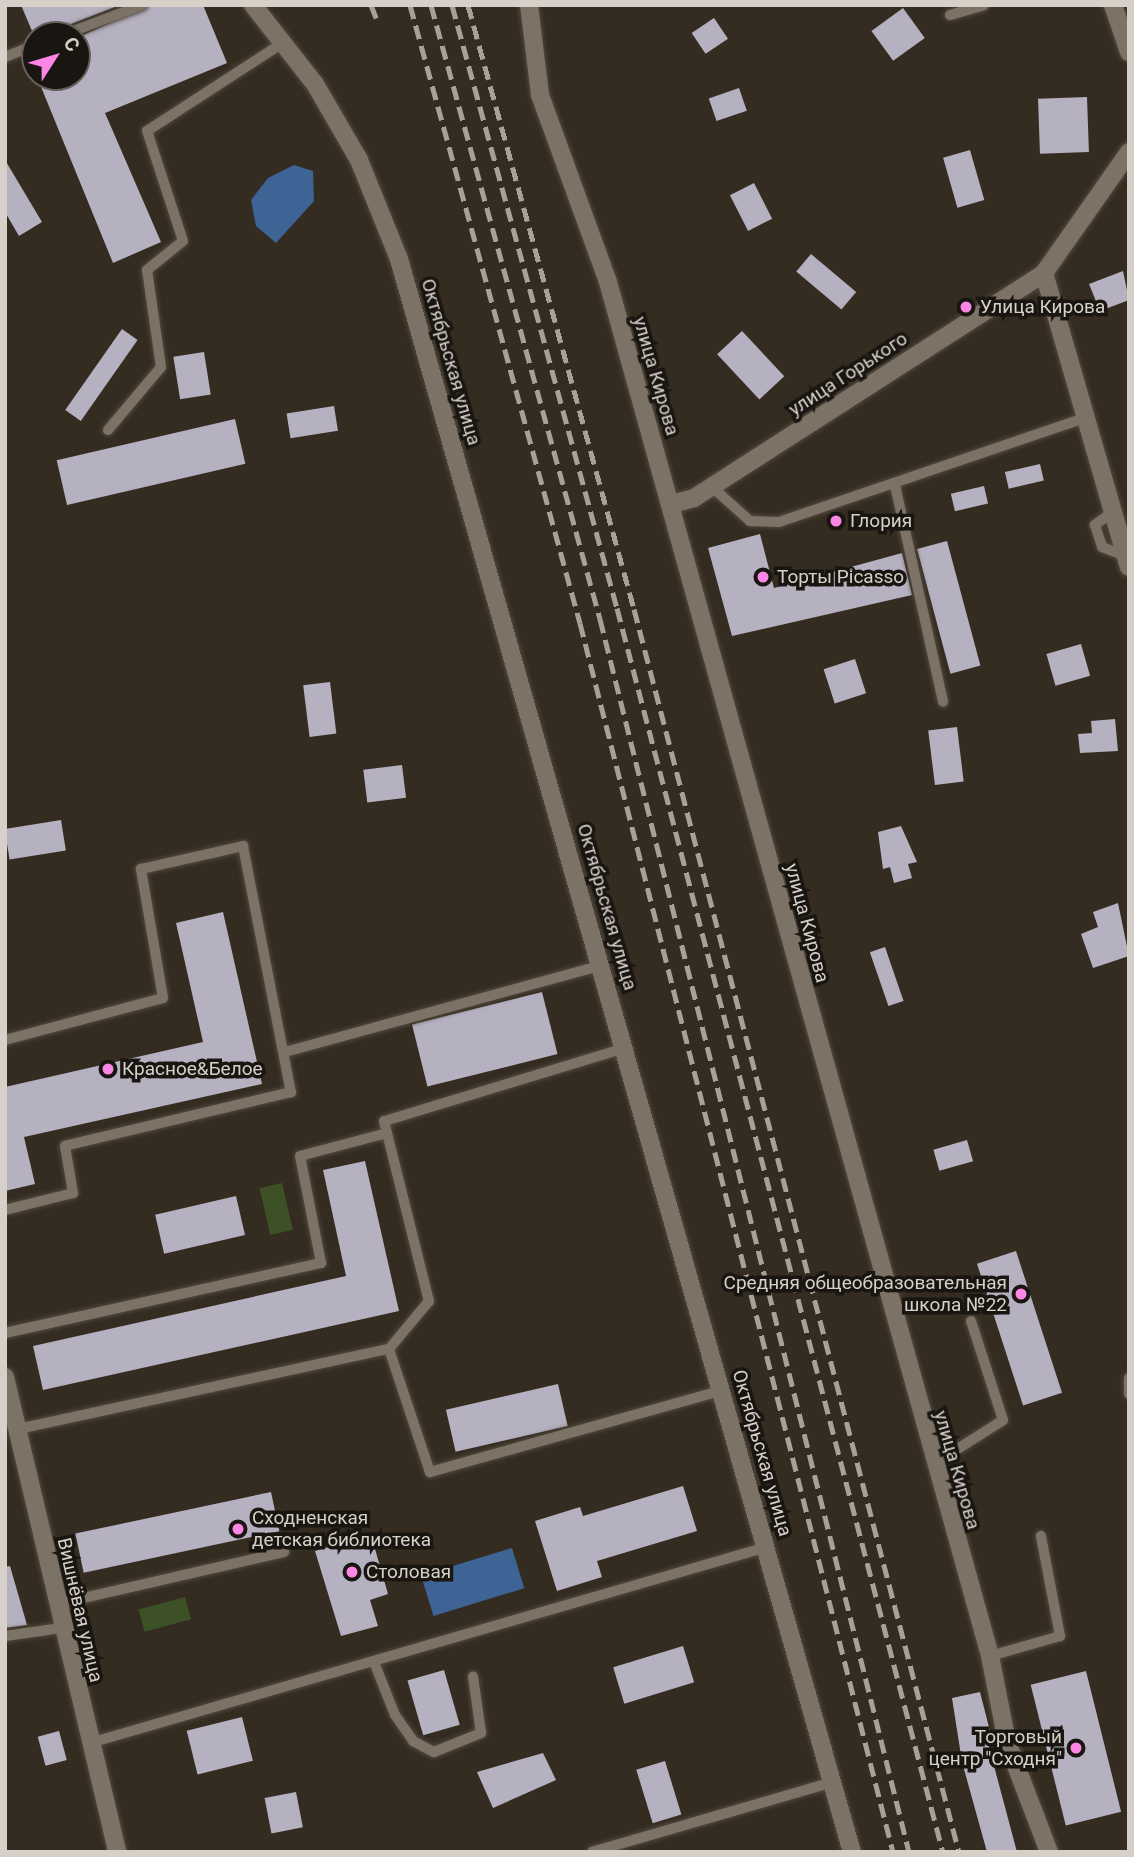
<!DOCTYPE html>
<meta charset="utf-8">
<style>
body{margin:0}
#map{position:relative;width:1134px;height:1857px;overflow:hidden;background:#352c21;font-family:Roboto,sans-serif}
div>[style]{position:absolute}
.green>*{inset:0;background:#3d5127;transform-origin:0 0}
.water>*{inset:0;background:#3e6395;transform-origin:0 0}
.building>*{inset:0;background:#b5b1c1;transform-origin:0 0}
.roads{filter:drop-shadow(0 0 2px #51493f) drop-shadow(0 0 2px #51493f)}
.service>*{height:10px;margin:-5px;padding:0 5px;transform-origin:5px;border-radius:5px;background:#7d7266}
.minor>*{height:18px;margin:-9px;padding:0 9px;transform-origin:9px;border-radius:9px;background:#7d7266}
.tertiary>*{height:18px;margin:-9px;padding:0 9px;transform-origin:9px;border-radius:9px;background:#7d7266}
.rail>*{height:5px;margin-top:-2.5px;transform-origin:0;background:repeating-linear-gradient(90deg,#a8a199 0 14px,transparent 0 21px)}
.dots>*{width:19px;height:19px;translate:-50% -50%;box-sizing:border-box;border:4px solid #191510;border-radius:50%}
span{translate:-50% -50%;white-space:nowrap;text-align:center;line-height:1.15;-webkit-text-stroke:7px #191510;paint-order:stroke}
.poi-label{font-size:19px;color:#d6d0c9}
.left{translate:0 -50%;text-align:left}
.right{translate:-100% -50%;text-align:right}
.street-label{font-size:19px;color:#d6d0c9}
.frame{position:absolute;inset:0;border:7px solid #d6d0c9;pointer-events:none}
.north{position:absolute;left:21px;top:21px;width:70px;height:70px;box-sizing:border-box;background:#191510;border:2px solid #65605a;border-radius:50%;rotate:53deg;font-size:19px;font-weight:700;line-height:28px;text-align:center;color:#d6d0c9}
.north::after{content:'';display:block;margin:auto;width:24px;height:32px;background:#fc86e4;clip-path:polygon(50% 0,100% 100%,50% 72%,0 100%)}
</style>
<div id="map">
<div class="green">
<i style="left:282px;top:1183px;width:48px;height:23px;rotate:77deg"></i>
<i style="left:185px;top:1597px;width:23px;height:48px;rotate:75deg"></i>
</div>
<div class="water">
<i style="clip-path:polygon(294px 165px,313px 171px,314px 201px,276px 243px,256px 226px,251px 200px,268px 178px)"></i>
<i style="left:512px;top:1548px;width:42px;height:95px;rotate:73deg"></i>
</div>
<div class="building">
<i style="clip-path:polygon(21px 5px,120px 5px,35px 38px)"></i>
<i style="clip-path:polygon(149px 5px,203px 5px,227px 63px,105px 113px,161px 242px,113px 263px,37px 77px,77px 77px,77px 38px)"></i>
<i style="left:903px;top:8px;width:37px;height:39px;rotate:54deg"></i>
<i style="left:714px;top:18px;width:25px;height:27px;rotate:56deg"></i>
<i style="left:739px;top:88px;width:24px;height:32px;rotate:71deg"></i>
<i style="left:1087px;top:97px;width:55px;height:49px;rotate:88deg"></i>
<i style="left:970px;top:150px;width:52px;height:28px;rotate:74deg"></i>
<i style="clip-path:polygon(5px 160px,42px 222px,19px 236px,5px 212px)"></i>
<i style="left:754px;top:183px;width:40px;height:27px;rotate:63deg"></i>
<i style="left:811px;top:254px;width:59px;height:23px;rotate:40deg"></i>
<i style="clip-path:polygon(1123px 271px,1129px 300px,1100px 311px,1089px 284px)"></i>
<i style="left:122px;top:329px;width:19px;height:99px;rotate:35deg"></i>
<i style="left:742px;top:331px;width:62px;height:34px;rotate:47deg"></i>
<i style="left:204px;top:352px;width:43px;height:31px;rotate:81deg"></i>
<i style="left:334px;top:406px;width:25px;height:48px;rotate:81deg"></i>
<i style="left:235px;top:419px;width:46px;height:183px;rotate:77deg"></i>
<i style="left:1040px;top:464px;width:17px;height:36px;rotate:77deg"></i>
<i style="left:984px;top:486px;width:18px;height:34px;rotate:77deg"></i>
<i style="clip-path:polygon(760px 534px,774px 588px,902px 553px,912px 595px,732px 636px,708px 548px)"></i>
<i style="left:947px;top:541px;width:129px;height:31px;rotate:75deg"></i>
<i style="left:1081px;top:644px;width:33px;height:36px;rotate:74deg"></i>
<i style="left:855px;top:659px;width:36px;height:33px;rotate:72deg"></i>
<i style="left:330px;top:682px;width:52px;height:27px;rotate:83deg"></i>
<i style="clip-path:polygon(1115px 719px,1118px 751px,1080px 753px,1078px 734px,1092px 733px,1091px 721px)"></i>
<i style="left:957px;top:727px;width:55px;height:29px;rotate:83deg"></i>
<i style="left:402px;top:765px;width:33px;height:39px;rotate:83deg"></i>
<i style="left:61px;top:820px;width:31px;height:57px;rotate:81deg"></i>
<i style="clip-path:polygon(901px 826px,917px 862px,908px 864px,912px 878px,894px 883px,890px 867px,883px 869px,878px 832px)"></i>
<i style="clip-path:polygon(1118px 903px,1129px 956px,1093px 968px,1081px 934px,1098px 927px,1093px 912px)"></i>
<i style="clip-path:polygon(223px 912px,262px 1084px,24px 1137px,35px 1184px,5px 1191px,5px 1087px,203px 1042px,176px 923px)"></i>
<i style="left:885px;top:947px;width:57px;height:16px;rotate:71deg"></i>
<i style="left:542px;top:992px;width:64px;height:134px;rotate:76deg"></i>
<i style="left:967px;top:1140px;width:22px;height:35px;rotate:74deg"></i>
<i style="clip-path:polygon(365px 1161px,399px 1311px,43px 1390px,33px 1346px,346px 1276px,323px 1170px)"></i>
<i style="left:236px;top:1196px;width:40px;height:83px;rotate:77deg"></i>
<i style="left:1016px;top:1251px;width:149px;height:41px;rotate:72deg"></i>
<i style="left:558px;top:1384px;width:43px;height:115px;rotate:77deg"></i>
<i style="clip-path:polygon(683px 1486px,697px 1531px,597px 1561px,602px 1577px,557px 1591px,535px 1521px,580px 1507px,583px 1516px)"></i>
<i style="left:271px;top:1492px;width:40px;height:200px;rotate:78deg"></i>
<i style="clip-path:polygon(371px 1535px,388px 1594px,370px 1600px,378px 1626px,341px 1636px,315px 1551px)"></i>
<i style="clip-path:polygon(10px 1566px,27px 1625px,5px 1628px,5px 1567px)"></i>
<i style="left:683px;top:1646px;width:38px;height:73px;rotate:73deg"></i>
<i style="left:444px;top:1670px;width:57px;height:38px;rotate:74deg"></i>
<i style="left:1086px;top:1671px;width:145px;height:57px;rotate:76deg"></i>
<i style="clip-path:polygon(980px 1692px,991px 1735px,986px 1736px,1017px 1852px,987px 1852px,962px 1762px,952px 1698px)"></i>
<i style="left:242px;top:1717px;width:45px;height:57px;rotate:76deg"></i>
<i style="left:59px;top:1731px;width:30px;height:22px;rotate:75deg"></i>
<i style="clip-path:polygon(543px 1753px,556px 1780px,493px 1808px,477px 1772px)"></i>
<i style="left:665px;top:1761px;width:56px;height:30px;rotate:73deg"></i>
<i style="left:296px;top:1792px;width:36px;height:32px;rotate:79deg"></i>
</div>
<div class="roads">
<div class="service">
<i style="left:950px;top:15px;width:35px;rotate:-16deg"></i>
<i style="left:63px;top:35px;width:85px;rotate:-20.8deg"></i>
<i style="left:5px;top:57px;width:32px;rotate:-22deg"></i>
<i style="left:108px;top:430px;width:82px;rotate:-49.9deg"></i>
<i style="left:161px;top:367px;width:98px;rotate:-98.2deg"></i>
<i style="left:147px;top:270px;width:46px;rotate:-38.9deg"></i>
<i style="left:183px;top:241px;width:116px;rotate:-108.1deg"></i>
<i style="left:147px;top:131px;width:163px;rotate:-33deg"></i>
<i style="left:895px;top:485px;width:222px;rotate:77.5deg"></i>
<i style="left:712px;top:487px;width:51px;rotate:41.8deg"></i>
<i style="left:750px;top:521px;width:29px;rotate:2deg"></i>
<i style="left:779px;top:522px;width:322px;rotate:-18.8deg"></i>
<i style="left:1114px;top:511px;width:24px;rotate:144deg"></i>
<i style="left:1095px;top:525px;width:23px;rotate:72deg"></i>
<i style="left:1102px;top:547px;width:26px;rotate:21deg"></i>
<i style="left:5px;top:1040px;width:163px;rotate:-14.9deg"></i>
<i style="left:163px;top:998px;width:131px;rotate:-99.7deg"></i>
<i style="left:141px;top:869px;width:105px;rotate:-12.7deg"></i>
<i style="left:243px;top:846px;width:251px;rotate:79deg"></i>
<i style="left:291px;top:1092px;width:232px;rotate:166.6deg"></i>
<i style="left:65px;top:1146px;width:48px;rotate:80.3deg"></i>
<i style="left:73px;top:1193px;width:70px;rotate:166deg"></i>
<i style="left:625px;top:1048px;width:252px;rotate:163.1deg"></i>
<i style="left:384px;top:1121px;width:186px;rotate:76deg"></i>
<i style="left:429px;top:1301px;width:62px;rotate:129.8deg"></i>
<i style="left:389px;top:1349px;width:130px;rotate:71.6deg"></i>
<i style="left:430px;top:1472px;width:304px;rotate:-15.6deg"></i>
<i style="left:285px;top:1052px;width:329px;rotate:-15.3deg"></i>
<i style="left:5px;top:1333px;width:324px;rotate:-12.5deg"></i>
<i style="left:321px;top:1263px;width:109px;rotate:-101.1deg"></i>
<i style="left:300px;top:1156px;width:90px;rotate:-14.8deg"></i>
<i style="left:1129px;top:1378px;width:16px;rotate:90deg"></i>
<i style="left:18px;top:1429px;width:380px;rotate:-12.2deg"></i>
<i style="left:934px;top:1464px;width:82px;rotate:-32.5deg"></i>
<i style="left:1003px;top:1420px;width:104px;rotate:-107.9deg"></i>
<i style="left:57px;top:1604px;width:233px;rotate:-12.9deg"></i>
<i style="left:5px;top:1636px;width:57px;rotate:-8.1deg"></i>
<i style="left:990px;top:1656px;width:73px;rotate:-15.9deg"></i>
<i style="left:1060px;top:1636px;width:102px;rotate:-100.8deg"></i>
<i style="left:374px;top:1662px;width:57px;rotate:68.4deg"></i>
<i style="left:395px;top:1715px;width:32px;rotate:55deg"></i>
<i style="left:413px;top:1741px;width:24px;rotate:28deg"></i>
<i style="left:434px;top:1752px;width:51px;rotate:-22deg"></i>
<i style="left:481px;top:1733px;width:57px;rotate:-98.1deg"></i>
<i style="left:90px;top:1743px;width:705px;rotate:-16.15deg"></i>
<i style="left:592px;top:1852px;width:251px;rotate:-16.2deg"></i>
</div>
<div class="minor">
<i style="left:1113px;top:5px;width:50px;rotate:71.2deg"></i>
<i style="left:1044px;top:273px;width:148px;rotate:-54.9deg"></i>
<i style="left:5px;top:1377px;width:488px;rotate:76.7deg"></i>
</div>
<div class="tertiary">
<i style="left:253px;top:5px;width:100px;rotate:51.9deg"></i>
<i style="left:315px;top:84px;width:88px;rotate:59.9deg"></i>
<i style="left:359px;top:160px;width:107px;rotate:68deg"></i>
<i style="left:399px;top:259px;width:1656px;rotate:74.13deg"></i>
<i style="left:529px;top:5px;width:91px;rotate:83deg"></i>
<i style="left:540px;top:95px;width:199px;rotate:70deg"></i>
<i style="left:608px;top:282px;width:1426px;rotate:74.46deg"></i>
<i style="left:990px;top:1656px;width:88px;rotate:78.8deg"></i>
<i style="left:1007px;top:1742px;width:118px;rotate:69.1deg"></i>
<i style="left:672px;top:504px;width:23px;rotate:-15deg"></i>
<i style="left:694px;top:498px;width:416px;rotate:-32.7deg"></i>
<i style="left:1044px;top:273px;width:306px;rotate:73.9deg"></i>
</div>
</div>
<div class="rail">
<i style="left:371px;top:5px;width:16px;rotate:68deg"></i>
<i style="left:410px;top:5px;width:641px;rotate:74.62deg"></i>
<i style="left:580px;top:623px;width:1268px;rotate:75.71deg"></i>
<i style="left:431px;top:5px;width:637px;rotate:74.61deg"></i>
<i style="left:600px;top:619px;width:1271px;rotate:75.93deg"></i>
<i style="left:452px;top:5px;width:625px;rotate:74.7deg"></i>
<i style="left:617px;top:608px;width:1286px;rotate:75.32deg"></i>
<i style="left:468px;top:5px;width:626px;rotate:74.63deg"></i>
<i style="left:634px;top:609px;width:1285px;rotate:75.35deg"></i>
</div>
<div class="dots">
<i style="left:966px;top:307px;background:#fc86e4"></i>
<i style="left:836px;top:521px;background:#fc86e4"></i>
<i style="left:763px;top:577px;background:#fc86e4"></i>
<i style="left:108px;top:1069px;background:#fc86e4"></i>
<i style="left:1021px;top:1294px;background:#fc86e4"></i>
<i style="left:238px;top:1529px;background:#fc86e4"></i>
<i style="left:352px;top:1572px;background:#fc86e4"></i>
<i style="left:1076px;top:1748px;background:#fc86e4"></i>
</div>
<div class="poi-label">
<span class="left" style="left:980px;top:307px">Улица Кирова</span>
<span class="left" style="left:850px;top:521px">Глория</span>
<span class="left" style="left:777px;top:577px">Торты Picasso</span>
<span class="left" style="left:122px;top:1069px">Красное&amp;Белое</span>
<span class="right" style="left:1007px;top:1294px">Средняя общеобразовательная<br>школа №22</span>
<span class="left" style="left:252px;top:1529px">Сходненская<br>детская библиотека</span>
<span class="left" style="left:366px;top:1572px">Столовая</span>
<span class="right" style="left:1062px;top:1748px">Торговый<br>центр "Сходня"</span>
</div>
<div class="street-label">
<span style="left:451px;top:362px;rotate:74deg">Октябрьская улица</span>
<span style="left:848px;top:374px;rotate:-33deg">улица Горького</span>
<span style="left:656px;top:376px;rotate:74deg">улица Кирова</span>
<span style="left:607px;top:907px;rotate:74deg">Октябрьская улица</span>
<span style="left:807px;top:923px;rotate:75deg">улица Кирова</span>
<span style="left:762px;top:1453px;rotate:74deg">Октябрьская улица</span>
<span style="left:957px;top:1470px;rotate:74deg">улица Кирова</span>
<span style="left:80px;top:1610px;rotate:77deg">Вишнёвая улица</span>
</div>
<div class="frame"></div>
<div class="north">С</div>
</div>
